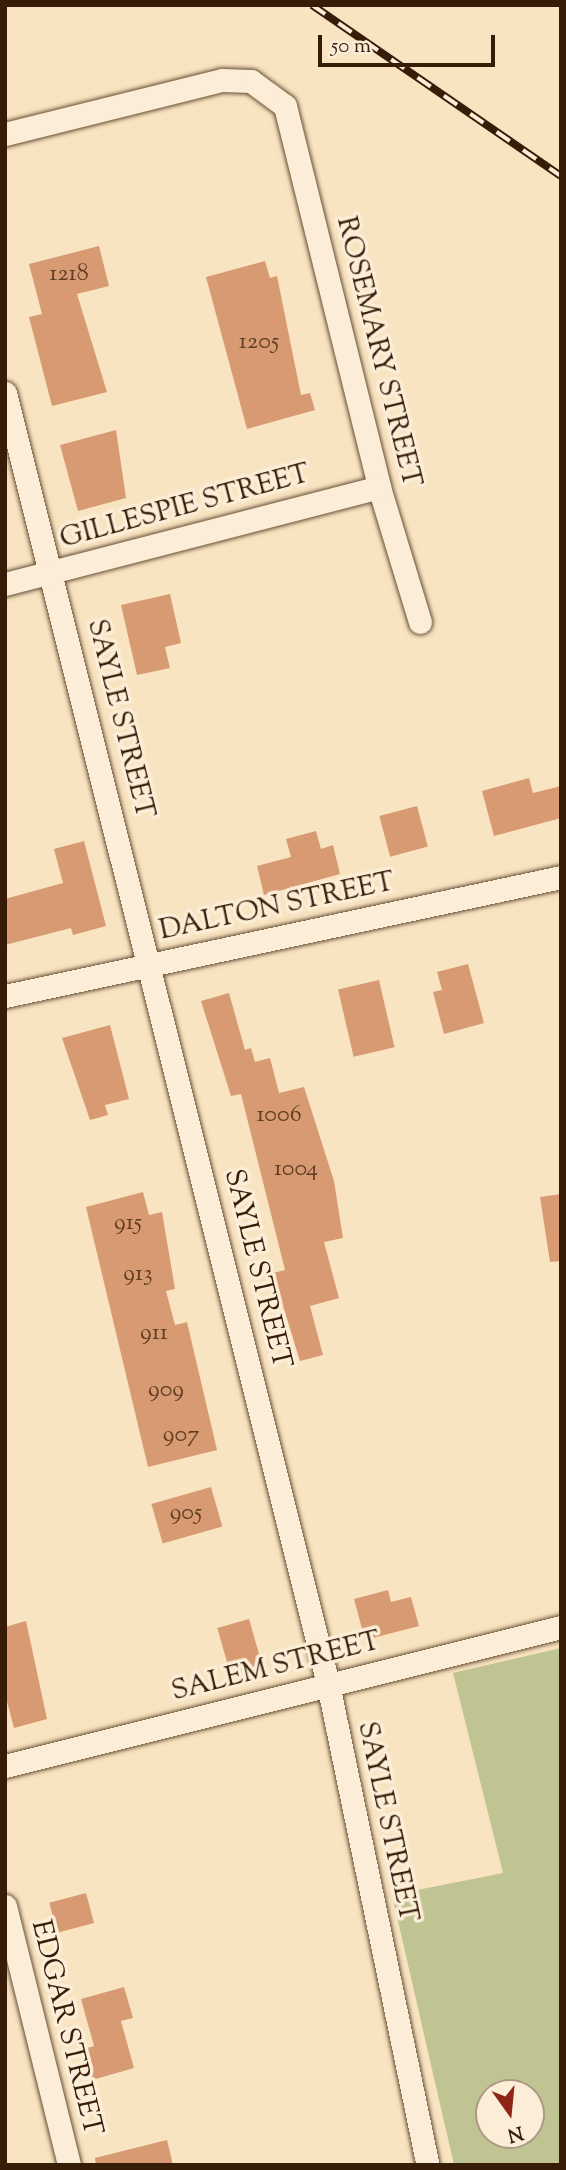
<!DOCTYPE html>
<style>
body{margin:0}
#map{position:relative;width:566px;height:2170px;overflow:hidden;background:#f9e4c1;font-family:"Sorts Mill Goudy",serif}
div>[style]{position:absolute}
.green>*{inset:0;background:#bfc492}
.building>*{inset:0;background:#d79a72;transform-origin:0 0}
.roads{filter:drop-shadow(0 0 2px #684f36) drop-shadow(0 0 2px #684f36)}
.minor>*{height:23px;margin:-11.5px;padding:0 11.5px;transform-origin:11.5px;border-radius:11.5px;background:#fbedd7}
.rail>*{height:8px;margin-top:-4px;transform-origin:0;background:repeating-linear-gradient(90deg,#fbedd7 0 16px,#371d08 0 32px);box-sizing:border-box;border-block:2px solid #371d08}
span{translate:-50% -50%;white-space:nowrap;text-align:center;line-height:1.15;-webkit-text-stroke:7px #fbedd7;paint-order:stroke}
.number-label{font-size:24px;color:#5f3c22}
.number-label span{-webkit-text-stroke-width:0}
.street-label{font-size:28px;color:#371d08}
.frame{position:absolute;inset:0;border:7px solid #371d08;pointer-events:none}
.north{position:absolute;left:475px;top:2079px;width:70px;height:70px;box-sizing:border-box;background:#fbedd7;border:2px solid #ad9a84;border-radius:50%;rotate:165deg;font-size:19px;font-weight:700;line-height:28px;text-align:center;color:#371d08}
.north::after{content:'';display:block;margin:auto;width:24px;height:32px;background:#8f2418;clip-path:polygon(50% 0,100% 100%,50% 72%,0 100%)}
.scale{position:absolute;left:318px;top:35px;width:177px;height:32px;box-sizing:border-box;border:4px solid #371d08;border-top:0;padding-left:9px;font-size:21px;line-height:24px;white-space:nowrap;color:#371d08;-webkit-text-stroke:5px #fbedd7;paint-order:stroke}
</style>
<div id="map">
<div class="green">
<i style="clip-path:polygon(evenodd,561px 1648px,561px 2165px,454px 2165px,392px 1895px,503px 1873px,453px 1673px,561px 1648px,489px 2093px,531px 2093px,531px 2135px,489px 2135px,489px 2093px)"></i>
</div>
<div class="building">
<i style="clip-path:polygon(99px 246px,109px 286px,77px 294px,107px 392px,52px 406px,29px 317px,42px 314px,29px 264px)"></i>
<i style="clip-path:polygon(265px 261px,270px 278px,277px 276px,301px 395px,310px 393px,315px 410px,247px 429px,206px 277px)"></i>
<i style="clip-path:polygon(116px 430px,126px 498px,78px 511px,60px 445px)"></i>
<i style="clip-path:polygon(170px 594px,181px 643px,165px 647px,170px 668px,137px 675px,121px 605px)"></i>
<i style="clip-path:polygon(529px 778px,533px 793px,561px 786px,561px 818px,494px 836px,482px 791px)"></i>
<i style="left:417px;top:806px;width:42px;height:39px;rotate:75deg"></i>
<i style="clip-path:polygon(316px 831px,321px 849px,333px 845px,340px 874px,264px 895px,257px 866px,291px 857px,286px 839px)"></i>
<i style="clip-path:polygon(84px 841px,106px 926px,73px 935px,71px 928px,5px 945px,5px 899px,63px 883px,54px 849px)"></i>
<i style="clip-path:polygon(468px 964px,484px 1023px,444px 1034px,433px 992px,442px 990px,437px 972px)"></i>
<i style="left:379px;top:980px;width:69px;height:42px;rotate:77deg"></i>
<i style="clip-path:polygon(229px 993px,245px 1050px,251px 1048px,255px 1062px,270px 1058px,279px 1093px,304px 1087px,334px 1181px,343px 1238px,324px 1242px,339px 1298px,310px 1306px,323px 1355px,300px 1361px,273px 1273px,285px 1270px,241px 1094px,231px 1096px,201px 1001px)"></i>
<i style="clip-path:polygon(110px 1025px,129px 1099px,105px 1105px,108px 1115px,90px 1120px,62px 1038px)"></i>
<i style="clip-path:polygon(143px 1192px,149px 1215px,162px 1212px,175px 1289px,166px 1291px,175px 1325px,187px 1322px,217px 1450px,148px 1467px,86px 1207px)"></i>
<i style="clip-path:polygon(561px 1194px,561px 1261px,550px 1262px,540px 1197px)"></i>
<i style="left:211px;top:1487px;width:41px;height:62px;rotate:74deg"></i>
<i style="clip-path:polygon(388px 1590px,391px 1602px,411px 1597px,419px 1626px,365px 1640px,354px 1599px)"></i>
<i style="left:249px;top:1619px;width:48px;height:33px;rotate:74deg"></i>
<i style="clip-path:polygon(26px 1621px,47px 1719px,14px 1728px,5px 1694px,5px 1627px)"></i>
<i style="left:86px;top:1893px;width:31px;height:38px;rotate:75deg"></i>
<i style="clip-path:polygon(124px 1987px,133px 2018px,121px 2021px,134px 2068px,92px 2080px,84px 2049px,94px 2046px,81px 1999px)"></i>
<i style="clip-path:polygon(167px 2140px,173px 2165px,96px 2165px,95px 2158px)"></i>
</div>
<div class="roads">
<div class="minor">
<i style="left:5px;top:134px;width:224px;rotate:-14deg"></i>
<i style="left:222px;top:80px;width:29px;rotate:2deg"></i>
<i style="left:251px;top:81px;width:42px;rotate:36.3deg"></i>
<i style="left:285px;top:106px;width:392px;rotate:76.1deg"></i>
<i style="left:379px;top:487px;width:141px;rotate:73.1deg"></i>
<i style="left:5px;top:393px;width:1331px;rotate:75.95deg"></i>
<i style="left:328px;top:1684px;width:491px;rotate:78.3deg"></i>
<i style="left:5px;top:584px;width:386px;rotate:-14.5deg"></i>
<i style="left:5px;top:996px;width:569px;rotate:-12.08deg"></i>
<i style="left:5px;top:1766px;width:573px;rotate:-14.04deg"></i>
<i style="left:5px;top:1906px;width:267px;rotate:76.1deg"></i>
</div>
</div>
<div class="rail">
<i style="left:312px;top:5px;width:302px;rotate:34.5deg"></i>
</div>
<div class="number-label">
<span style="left:69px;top:275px">1218</span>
<span style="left:259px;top:343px">1205</span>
<span style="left:279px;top:1116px">1006</span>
<span style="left:296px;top:1170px">1004</span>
<span style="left:128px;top:1224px">915</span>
<span style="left:138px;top:1275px">913</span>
<span style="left:154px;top:1334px">911</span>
<span style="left:166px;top:1391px">909</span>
<span style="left:181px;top:1436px">907</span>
<span style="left:186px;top:1514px">905</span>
</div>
<div class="street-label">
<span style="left:378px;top:352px;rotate:76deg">ROSEMARY STREET</span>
<span style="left:185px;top:507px;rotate:-15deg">GILLESPIE STREET</span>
<span style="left:120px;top:719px;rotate:76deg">SAYLE STREET</span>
<span style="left:277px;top:907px;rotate:-12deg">DALTON STREET</span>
<span style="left:257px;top:1269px;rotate:76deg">SAYLE STREET</span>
<span style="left:276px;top:1667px;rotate:-14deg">SALEM STREET</span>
<span style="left:387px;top:1822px;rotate:78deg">SAYLE STREET</span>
<span style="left:66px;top:2028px;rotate:76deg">EDGAR STREET</span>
</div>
<div class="frame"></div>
<div class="north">N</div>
<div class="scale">50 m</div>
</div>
